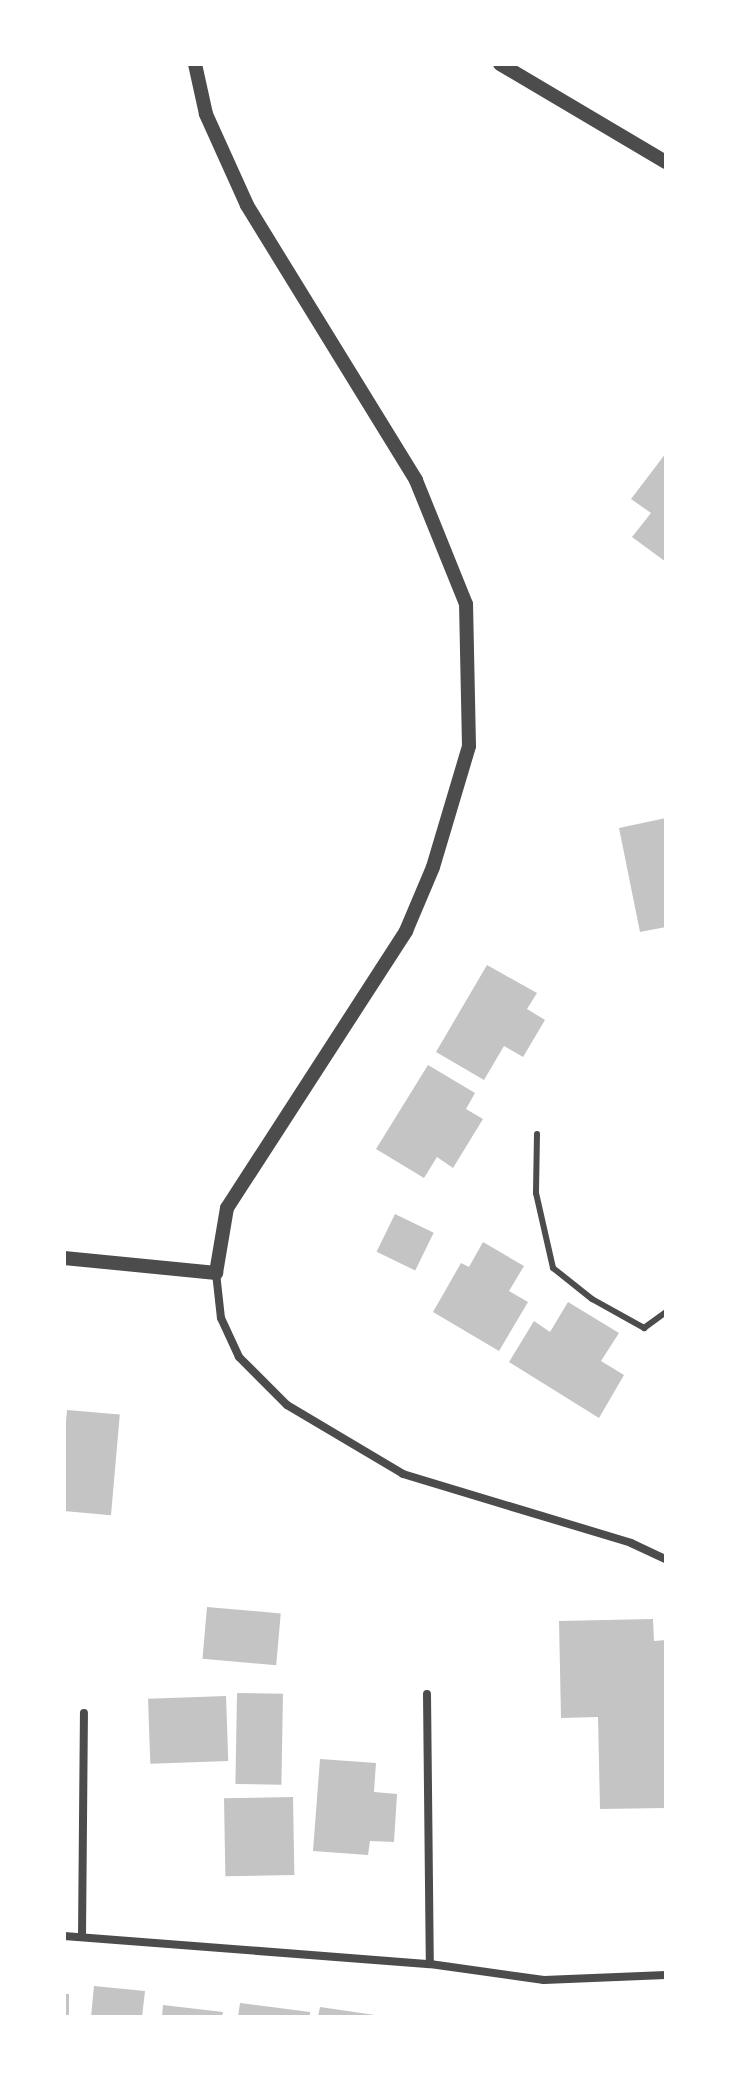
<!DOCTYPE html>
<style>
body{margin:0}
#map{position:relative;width:730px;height:2081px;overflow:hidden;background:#fff;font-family:"IBM Plex Serif",serif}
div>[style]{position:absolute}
.building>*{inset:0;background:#c4c4c4;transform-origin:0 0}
.service>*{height:6px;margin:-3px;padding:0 3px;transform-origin:3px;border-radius:3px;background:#4c4c4c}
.minor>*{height:8px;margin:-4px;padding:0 4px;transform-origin:4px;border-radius:4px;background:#4c4c4c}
.tertiary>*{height:14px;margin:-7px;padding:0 7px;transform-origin:7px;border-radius:7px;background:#4c4c4c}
span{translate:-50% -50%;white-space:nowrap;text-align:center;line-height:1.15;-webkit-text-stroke:7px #fff;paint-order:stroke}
.frame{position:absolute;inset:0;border:66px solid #fff;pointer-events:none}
</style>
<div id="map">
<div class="building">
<i style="clip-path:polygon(666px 453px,666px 562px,632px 537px,651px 513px,631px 499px)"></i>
<i style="clip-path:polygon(666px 818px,666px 927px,640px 932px,619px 828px)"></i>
<i style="clip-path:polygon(487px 965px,537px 993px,527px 1009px,545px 1020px,523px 1057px,504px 1046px,484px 1080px,436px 1052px)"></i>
<i style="clip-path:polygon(428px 1065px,475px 1093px,466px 1109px,483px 1119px,453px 1168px,437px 1157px,424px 1178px,376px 1149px)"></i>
<i style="left:395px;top:1214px;width:43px;height:42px;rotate:26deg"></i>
<i style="clip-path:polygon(483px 1242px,524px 1266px,509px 1291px,528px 1302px,499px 1351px,433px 1312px,461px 1263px,469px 1267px)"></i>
<i style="clip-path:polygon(568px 1302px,619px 1333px,601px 1361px,624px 1375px,599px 1418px,509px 1362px,534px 1321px,550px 1332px)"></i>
<i style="left:67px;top:1410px;width:53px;height:101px;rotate:5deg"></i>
<i style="left:207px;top:1607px;width:74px;height:52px;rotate:5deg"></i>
<i style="clip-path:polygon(653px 1619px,654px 1641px,666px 1640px,666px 1808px,600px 1809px,598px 1717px,561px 1718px,559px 1621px)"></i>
<i style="left:237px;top:1693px;width:46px;height:91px;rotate:1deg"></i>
<i style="left:226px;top:1696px;width:65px;height:78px;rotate:88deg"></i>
<i style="clip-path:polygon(320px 1759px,376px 1763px,374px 1792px,397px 1794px,394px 1842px,370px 1841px,368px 1855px,313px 1851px)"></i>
<i style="left:293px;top:1797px;width:78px;height:69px;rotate:89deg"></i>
<i style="clip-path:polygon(94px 1986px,145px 1991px,142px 2017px,91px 2017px)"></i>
<i style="left:64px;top:1994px;width:5px;height:23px"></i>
<i style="clip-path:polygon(240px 2003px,310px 2012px,310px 2017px,238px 2017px)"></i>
<i style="clip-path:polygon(163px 2005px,223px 2012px,222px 2017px,162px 2017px)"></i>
<i style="clip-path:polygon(320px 2007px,375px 2015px,375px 2017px,318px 2017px)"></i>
</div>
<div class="service">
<i style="left:537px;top:1134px;width:59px;rotate:91deg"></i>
<i style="left:536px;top:1193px;width:77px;rotate:77.2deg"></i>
<i style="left:553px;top:1268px;width:50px;rotate:38.5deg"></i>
<i style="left:592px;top:1299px;width:60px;rotate:29.1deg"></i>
<i style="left:644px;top:1328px;width:27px;rotate:-36deg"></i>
</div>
<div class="minor">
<i style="left:216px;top:1273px;width:45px;rotate:83.7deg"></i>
<i style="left:221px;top:1318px;width:43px;rotate:65.2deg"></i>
<i style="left:239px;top:1357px;width:68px;rotate:45deg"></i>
<i style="left:287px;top:1405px;width:135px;rotate:30.7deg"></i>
<i style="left:403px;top:1474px;width:238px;rotate:16.8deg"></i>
<i style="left:631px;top:1543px;width:38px;rotate:25deg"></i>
<i style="left:427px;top:1694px;width:270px;rotate:89.4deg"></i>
<i style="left:64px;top:1936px;width:367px;rotate:4.4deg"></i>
<i style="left:430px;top:1964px;width:115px;rotate:8deg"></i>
<i style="left:544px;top:1980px;width:122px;rotate:-2.3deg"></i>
<i style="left:82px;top:1936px;width:223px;rotate:-89.5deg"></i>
</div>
<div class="tertiary">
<i style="left:500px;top:64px;width:193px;rotate:30.6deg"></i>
<i style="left:64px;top:1258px;width:153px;rotate:5.6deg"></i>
<i style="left:216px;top:1273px;width:66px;rotate:-80.4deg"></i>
<i style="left:227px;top:1208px;width:330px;rotate:-57.1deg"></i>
<i style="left:406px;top:931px;width:69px;rotate:-67.1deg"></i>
<i style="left:433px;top:867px;width:126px;rotate:-73.4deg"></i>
<i style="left:469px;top:746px;width:142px;rotate:-91.2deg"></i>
<i style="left:466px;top:604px;width:134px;rotate:-112deg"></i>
<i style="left:416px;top:480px;width:323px;rotate:-121.6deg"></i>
<i style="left:247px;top:205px;width:100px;rotate:-114.3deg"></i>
<i style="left:206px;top:114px;width:51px;rotate:-102.4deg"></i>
</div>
<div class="frame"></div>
</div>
